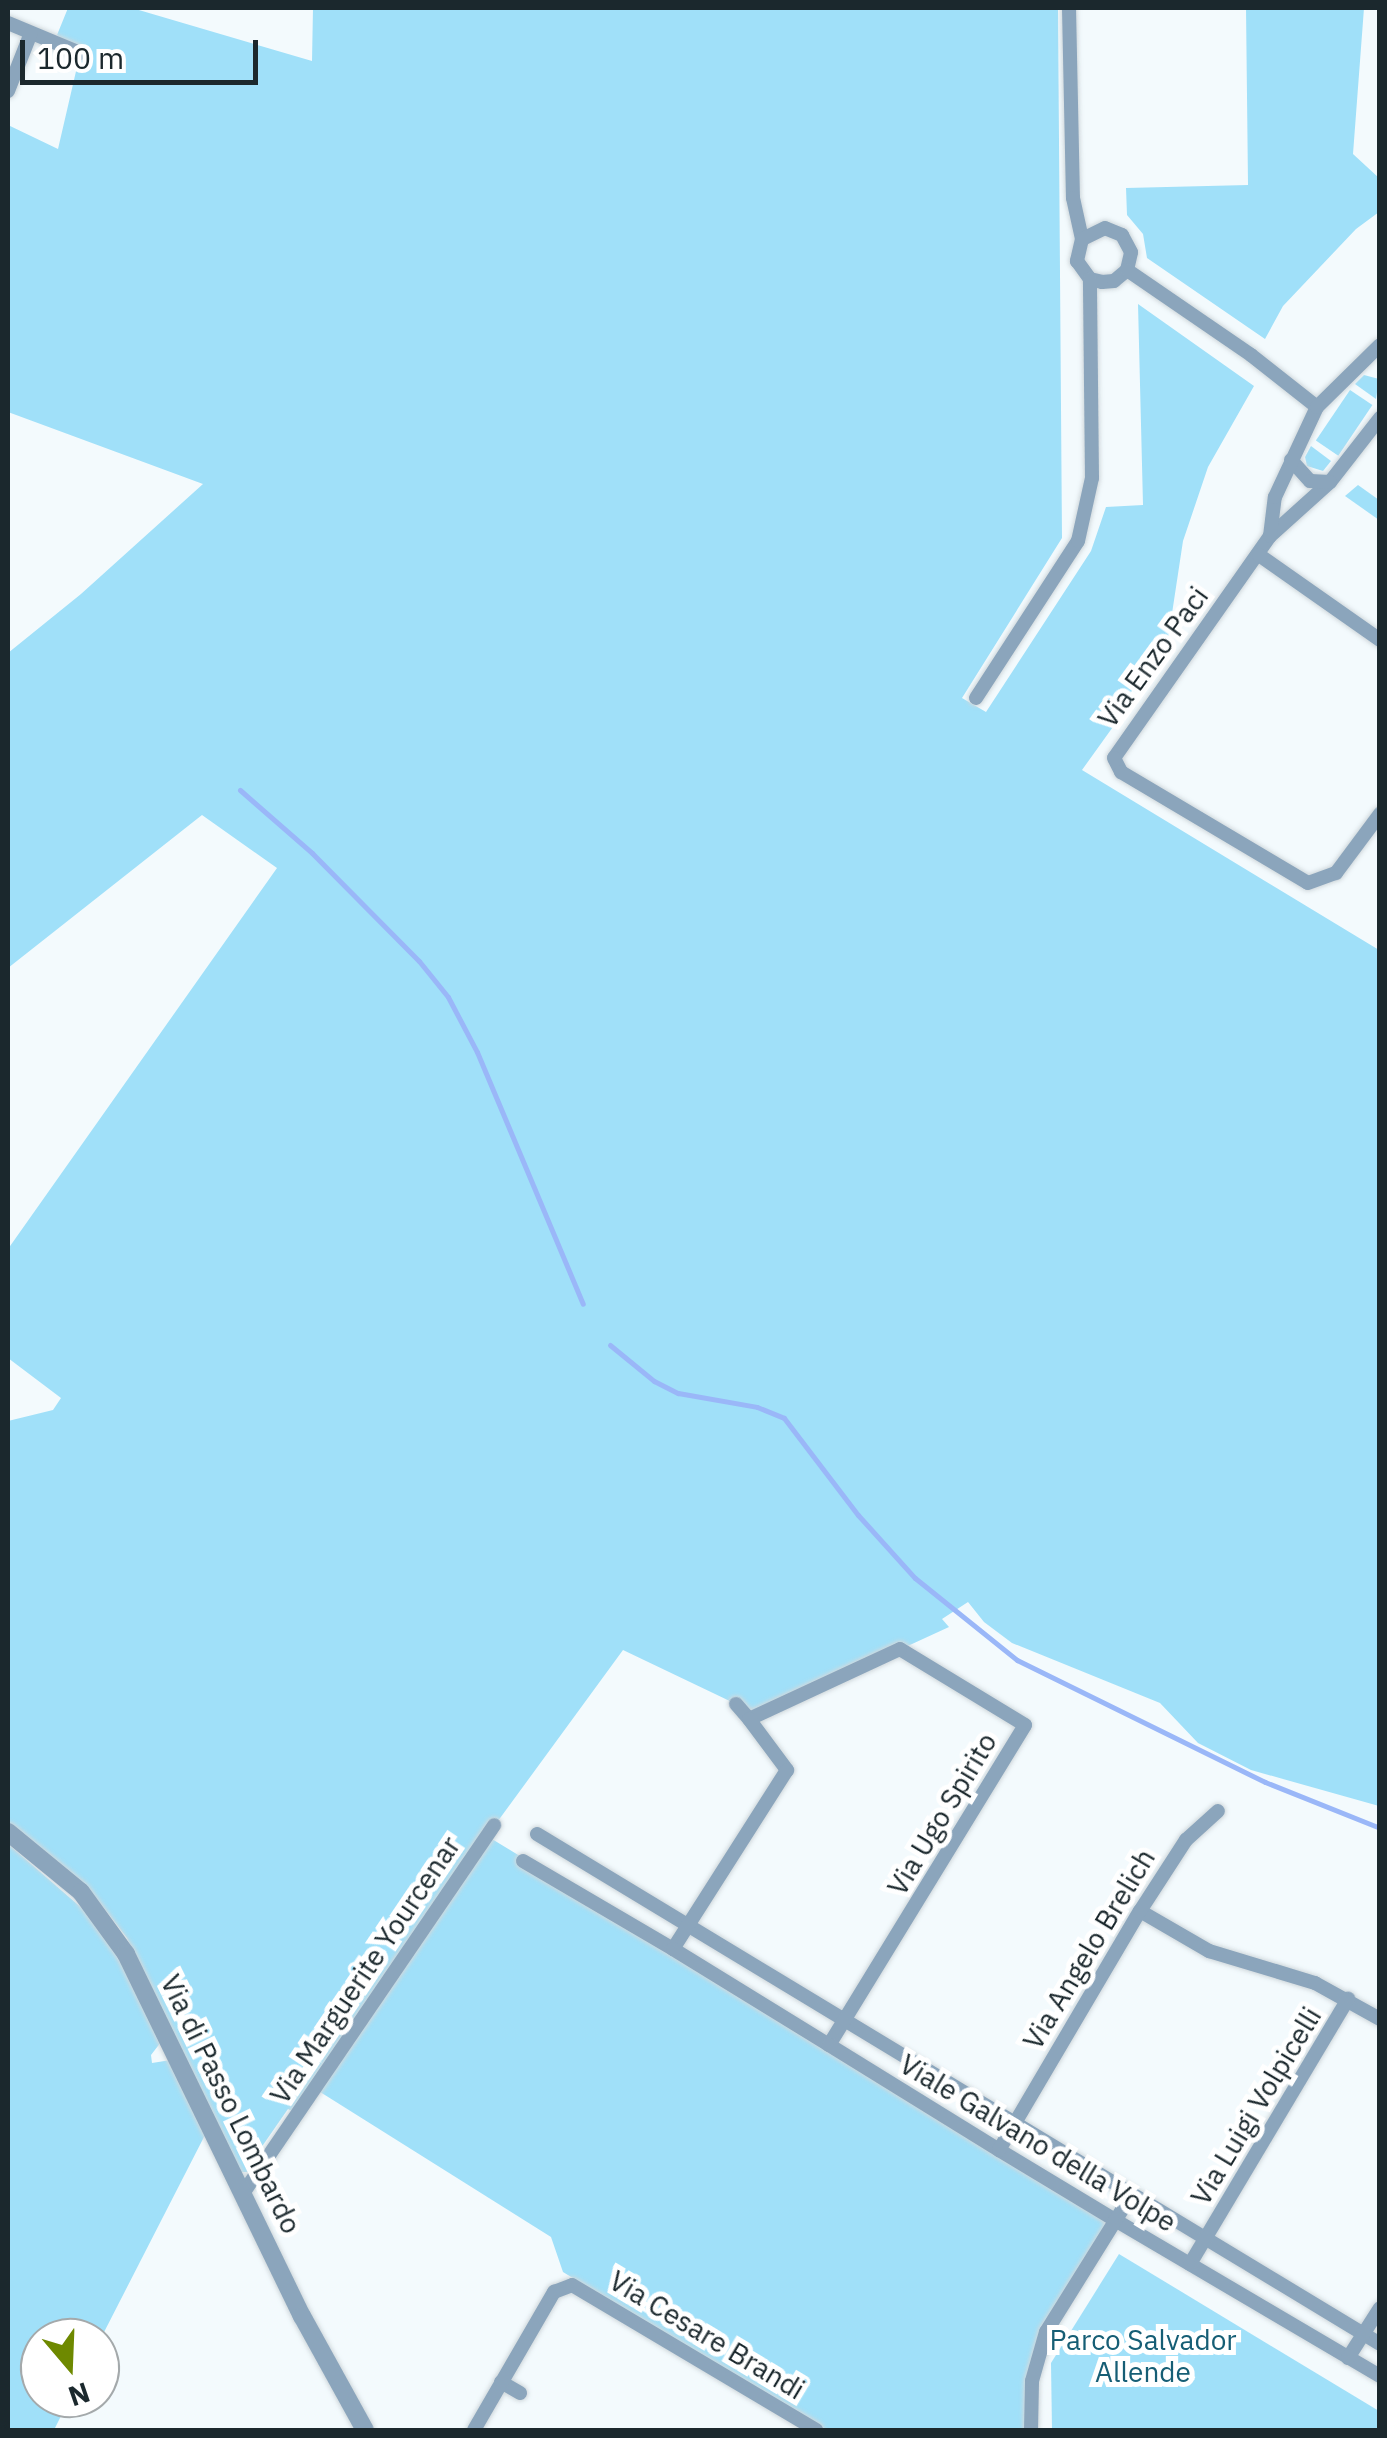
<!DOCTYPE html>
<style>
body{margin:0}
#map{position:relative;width:1387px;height:2438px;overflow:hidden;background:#f3fafd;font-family:"IBM Plex Sans",sans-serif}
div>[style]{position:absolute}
.green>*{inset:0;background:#a0e0f9;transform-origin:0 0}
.stream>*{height:5px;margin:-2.5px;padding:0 2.5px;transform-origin:2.5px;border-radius:2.5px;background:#9ab7f8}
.roads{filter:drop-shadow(0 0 2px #d0d8dc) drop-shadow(0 0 2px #d0d8dc)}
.minor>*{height:14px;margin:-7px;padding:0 7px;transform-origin:7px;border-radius:7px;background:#8ba5bc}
.tertiary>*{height:18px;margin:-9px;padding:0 9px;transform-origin:9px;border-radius:9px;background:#8ba5bc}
span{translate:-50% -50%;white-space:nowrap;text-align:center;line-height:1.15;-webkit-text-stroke:10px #fff;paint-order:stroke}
.street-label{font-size:28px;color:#1b282d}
.park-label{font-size:28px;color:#165e75}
.frame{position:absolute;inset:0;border:10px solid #1b282d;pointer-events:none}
.north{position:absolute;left:20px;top:2318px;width:100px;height:100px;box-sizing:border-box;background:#fff;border:2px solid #a4a9ab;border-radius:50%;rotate:161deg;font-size:28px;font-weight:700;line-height:40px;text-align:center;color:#1b282d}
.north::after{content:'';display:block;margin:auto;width:35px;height:45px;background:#6e8900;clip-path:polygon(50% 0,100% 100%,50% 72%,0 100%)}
.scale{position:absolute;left:20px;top:40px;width:238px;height:45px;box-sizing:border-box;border:5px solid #1b282d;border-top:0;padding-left:12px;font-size:30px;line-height:35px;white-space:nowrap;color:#1b282d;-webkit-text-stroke:8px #fff;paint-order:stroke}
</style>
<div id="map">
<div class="green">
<i style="clip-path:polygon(68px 8px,132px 8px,312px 61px,313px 8px,1058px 8px,1062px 538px,962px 698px,986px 712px,1091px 551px,1106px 507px,1143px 505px,1138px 304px,1254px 386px,1208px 467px,1183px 541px,1166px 653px,1082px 770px,1379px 950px,1379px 1806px,1251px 1770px,1198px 1743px,1160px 1703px,1012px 1643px,984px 1622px,968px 1602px,942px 1619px,949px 1627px,749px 1719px,736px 1704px,623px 1650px,487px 1836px,1115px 2220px,1041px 2343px,1032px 2430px,823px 2430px,563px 2272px,551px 2237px,309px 2085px,294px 2112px,288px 2109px,252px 2161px,250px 2172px,239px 2172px,127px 1938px,97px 1899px,8px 1826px,8px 1421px,53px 1410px,61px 1398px,8px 1358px,8px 1249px,277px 868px,202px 815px,8px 968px,8px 653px,81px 594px,203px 484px,8px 412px,8px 125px,58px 149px,80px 54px,57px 35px)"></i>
<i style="clip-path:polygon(1246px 8px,1364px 8px,1353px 154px,1379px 178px,1379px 212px,1356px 229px,1283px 306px,1265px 339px,1147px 258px,1143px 234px,1127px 215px,1126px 188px,1248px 185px)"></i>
<i style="clip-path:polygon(1364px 375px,1379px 379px,1376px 399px,1355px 384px)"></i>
<i style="left:1350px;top:390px;width:27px;height:61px;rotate:34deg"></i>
<i style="clip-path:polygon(1311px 446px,1331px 461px,1323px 471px,1307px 466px,1305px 457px)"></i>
<i style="clip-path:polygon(1358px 485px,1379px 500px,1379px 520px,1345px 496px)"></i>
<i style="clip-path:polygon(8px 1844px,92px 1917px,119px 1957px,161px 2042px,151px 2055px,152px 2063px,171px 2060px,205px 2135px,100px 2340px,40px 2338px,40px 2398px,70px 2398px,54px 2430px,8px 2430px)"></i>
<i style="clip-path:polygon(1119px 2254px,1379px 2411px,1379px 2430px,1052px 2430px,1051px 2363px)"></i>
</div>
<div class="stream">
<i style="left:240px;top:790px;width:96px;rotate:41.2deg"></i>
<i style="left:312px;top:853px;width:152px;rotate:45.3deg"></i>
<i style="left:419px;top:961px;width:46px;rotate:51.1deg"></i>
<i style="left:448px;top:997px;width:62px;rotate:62.2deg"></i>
<i style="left:477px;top:1052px;width:273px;rotate:67.2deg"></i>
<i style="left:610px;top:1345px;width:57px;rotate:39.3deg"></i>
<i style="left:654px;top:1381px;width:27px;rotate:27deg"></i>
<i style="left:678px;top:1393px;width:80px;rotate:10deg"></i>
<i style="left:757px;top:1407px;width:29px;rotate:22deg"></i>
<i style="left:784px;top:1418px;width:122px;rotate:52.7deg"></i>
<i style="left:858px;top:1515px;width:85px;rotate:47.9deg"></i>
<i style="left:915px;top:1578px;width:131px;rotate:38.8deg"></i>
<i style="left:1017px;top:1660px;width:276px;rotate:26.2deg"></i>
<i style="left:1265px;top:1782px;width:124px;rotate:21.8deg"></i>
</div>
<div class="roads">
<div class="minor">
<i style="left:1069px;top:8px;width:190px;rotate:88.8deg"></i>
<i style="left:1073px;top:198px;width:42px;rotate:77.6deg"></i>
<i style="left:1082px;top:239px;width:23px;rotate:103deg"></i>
<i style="left:1077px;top:261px;width:22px;rotate:54deg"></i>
<i style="left:1090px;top:279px;width:12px;rotate:14deg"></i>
<i style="left:1102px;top:282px;width:12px;rotate:-5deg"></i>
<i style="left:1114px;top:281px;width:17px;rotate:-40deg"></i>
<i style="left:1127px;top:270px;width:18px;rotate:-77deg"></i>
<i style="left:1131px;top:252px;width:19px;rotate:-118deg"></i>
<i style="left:1122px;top:235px;width:18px;rotate:-158deg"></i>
<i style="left:1105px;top:228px;width:25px;rotate:154deg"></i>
<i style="left:8px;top:23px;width:78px;rotate:22.6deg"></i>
<i style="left:8px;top:91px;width:62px;rotate:-68.4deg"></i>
<i style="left:1127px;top:270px;width:150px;rotate:34.4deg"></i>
<i style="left:1251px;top:355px;width:84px;rotate:38.2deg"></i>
<i style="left:1380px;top:418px;width:81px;rotate:128deg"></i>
<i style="left:1330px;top:482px;width:81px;rotate:138deg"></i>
<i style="left:1270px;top:536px;width:271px;rotate:125.1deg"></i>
<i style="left:1114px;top:758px;width:16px;rotate:63deg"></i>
<i style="left:1121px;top:772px;width:217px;rotate:30.7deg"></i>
<i style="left:1308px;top:883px;width:30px;rotate:-20deg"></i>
<i style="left:1336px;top:873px;width:74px;rotate:-53.3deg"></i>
<i style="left:1291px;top:460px;width:28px;rotate:48deg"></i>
<i style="left:1310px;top:481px;width:20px;rotate:3deg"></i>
<i style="left:1270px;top:536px;width:39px;rotate:-83deg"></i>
<i style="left:1275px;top:497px;width:99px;rotate:-65deg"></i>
<i style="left:1317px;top:407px;width:88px;rotate:-44.5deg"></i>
<i style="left:1259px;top:555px;width:148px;rotate:35.1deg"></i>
<i style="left:976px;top:698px;width:187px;rotate:-57deg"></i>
<i style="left:1078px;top:541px;width:65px;rotate:-77.5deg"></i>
<i style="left:1092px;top:478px;width:199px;rotate:-90.6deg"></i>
<i style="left:736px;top:1704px;width:20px;rotate:49deg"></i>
<i style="left:537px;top:1834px;width:985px;rotate:31.17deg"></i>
<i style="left:523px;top:1861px;width:174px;rotate:30.4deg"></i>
<i style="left:1140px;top:1911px;width:80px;rotate:30.1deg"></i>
<i style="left:1209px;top:1951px;width:111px;rotate:16.8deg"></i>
<i style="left:1315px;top:1983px;width:74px;rotate:29deg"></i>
<i style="left:829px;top:2045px;width:375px;rotate:-58.5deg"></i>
<i style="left:1025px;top:1725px;width:146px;rotate:-148.7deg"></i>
<i style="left:900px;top:1649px;width:166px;rotate:155.1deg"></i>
<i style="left:749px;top:1719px;width:64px;rotate:53.3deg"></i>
<i style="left:787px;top:1770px;width:212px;rotate:122.5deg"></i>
<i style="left:673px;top:1949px;width:183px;rotate:31.6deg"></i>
<i style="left:829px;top:2045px;width:200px;rotate:31.7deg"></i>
<i style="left:999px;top:2150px;width:135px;rotate:31.1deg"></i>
<i style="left:1115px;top:2220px;width:308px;rotate:30.5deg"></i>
<i style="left:999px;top:2150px;width:277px;rotate:-59.5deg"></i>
<i style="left:1140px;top:1911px;width:85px;rotate:-57.1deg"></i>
<i style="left:1186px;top:1840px;width:43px;rotate:-42.2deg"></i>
<i style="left:244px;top:2192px;width:444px;rotate:-55.7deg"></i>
<i style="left:1190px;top:2264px;width:309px;rotate:-59.2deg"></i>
<i style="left:1348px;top:2358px;width:59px;rotate:-57.4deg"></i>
<i style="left:501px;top:2382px;width:22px;rotate:30deg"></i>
<i style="left:474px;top:2430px;width:160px;rotate:-59.9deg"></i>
<i style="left:554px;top:2292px;width:19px;rotate:-21deg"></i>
<i style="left:572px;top:2285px;width:284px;rotate:30.7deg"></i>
<i style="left:1031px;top:2430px;width:49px;rotate:-88.8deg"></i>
<i style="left:1032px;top:2381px;width:51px;rotate:-74.1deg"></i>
<i style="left:1046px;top:2332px;width:163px;rotate:-58.1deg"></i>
</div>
<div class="tertiary">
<i style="left:8px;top:1832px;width:94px;rotate:39.4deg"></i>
<i style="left:81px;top:1892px;width:77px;rotate:54deg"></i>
<i style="left:126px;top:1954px;width:403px;rotate:64.1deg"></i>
<i style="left:302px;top:2316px;width:130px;rotate:61.1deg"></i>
</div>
</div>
<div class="street-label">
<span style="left:1153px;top:657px;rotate:-54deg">Via Enzo Paci</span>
<span style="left:942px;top:1814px;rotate:-59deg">Via Ugo Spirito</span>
<span style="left:1089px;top:1949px;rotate:-59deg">Via Angelo Brelich</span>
<span style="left:365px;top:1970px;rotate:-56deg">Via Marguerite Yourcenar</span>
<span style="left:231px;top:2104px;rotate:64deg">Via di Passo Lombardo</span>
<span style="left:1256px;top:2106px;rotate:-59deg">Via Luigi Volpicelli</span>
<span style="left:1038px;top:2143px;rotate:31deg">Viale Galvano della Volpe</span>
<span style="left:707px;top:2335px;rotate:31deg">Via Cesare Brandi</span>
</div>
<div class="park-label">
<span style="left:1143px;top:2356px">Parco Salvador<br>Allende</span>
</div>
<div class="frame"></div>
<div class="north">N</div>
<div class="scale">100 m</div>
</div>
